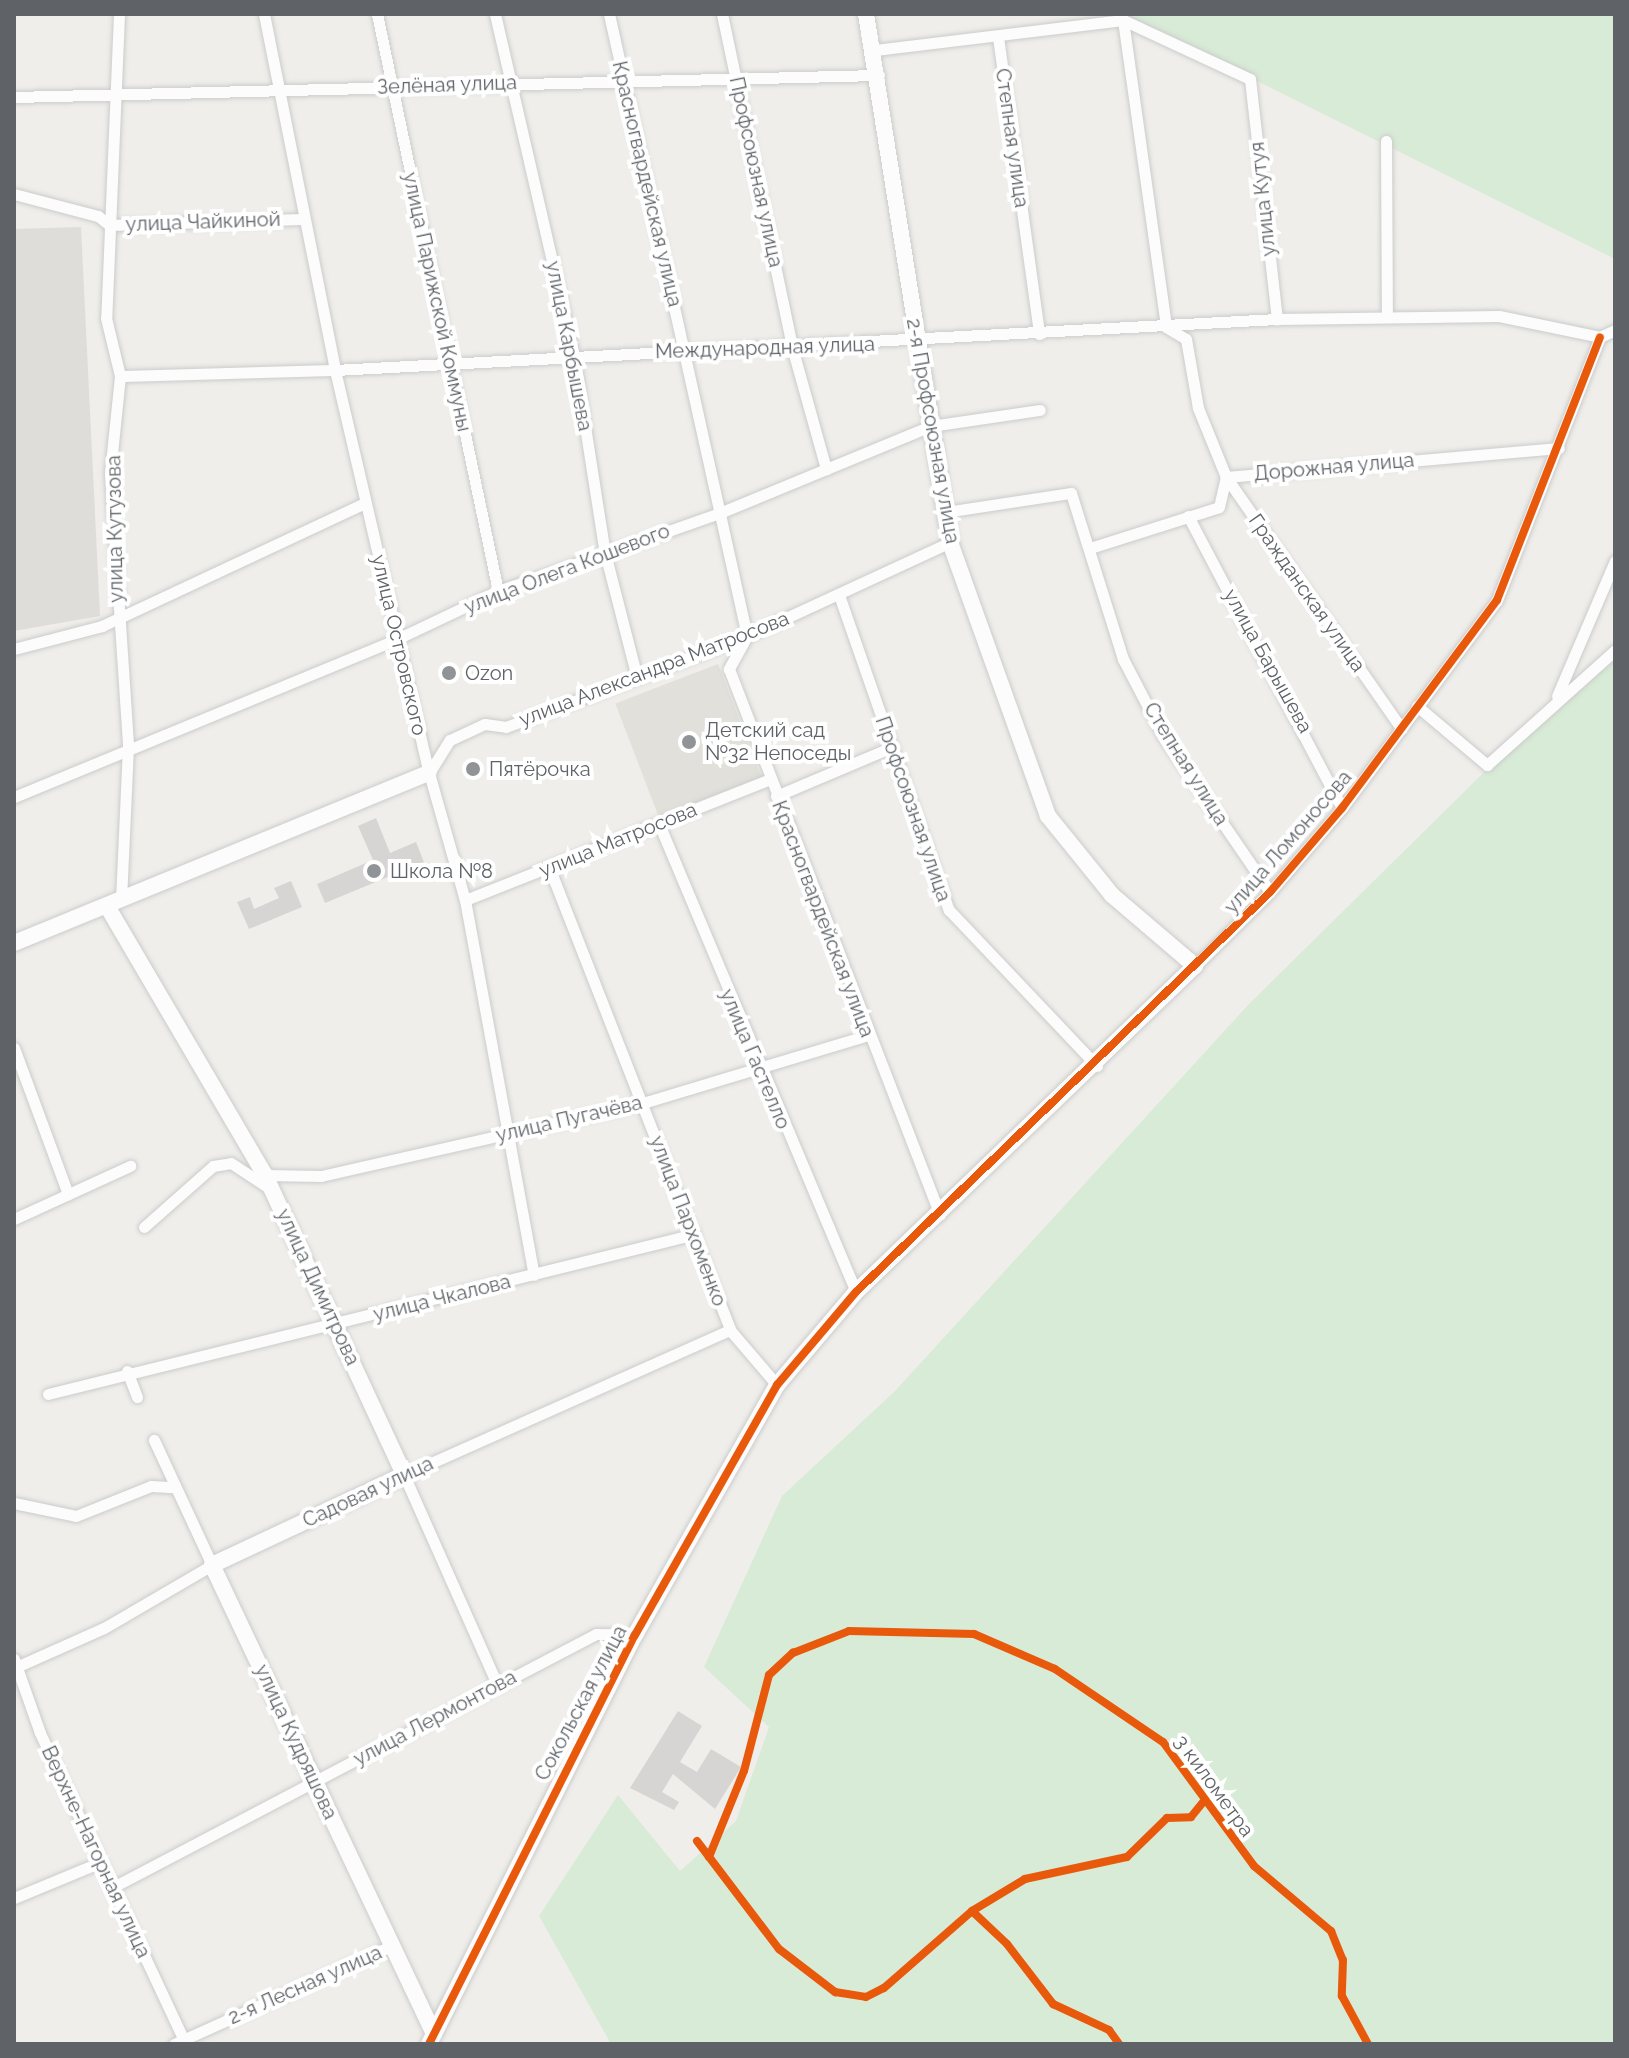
<!DOCTYPE html>
<meta charset="utf-8">
<style>
body{margin:0}
#map{position:relative;width:1629px;height:2058px;overflow:hidden;background:#efeeea;font-family:Raleway,sans-serif}
div>[style]{position:absolute}
.industrial>*{inset:0;background:#dfddda}
.education>*{inset:0;background:#e2e0da;transform-origin:0 0}
.green>*{inset:0;background:#d8ebd6}
.building>*{inset:0;background:#d6d5d3}
.roads{filter:drop-shadow(0 0 2px #cbcccc) drop-shadow(0 0 2px #cbcccc)}
.street>*{height:11px;margin:-5.5px;padding:0 5.5px;transform-origin:5.5px;border-radius:5.5px;background:#fdfcfc}
.secondary>*{height:16px;margin:-8px;padding:0 8px;transform-origin:8px;border-radius:8px;background:#fdfcfc}
.cycleway>*{height:8px;margin:-4px;padding:0 4px;transform-origin:4px;border-radius:4px;background:#e8590c}
.dots>*{width:22px;height:22px;translate:-50% -50%;box-sizing:border-box;border:4px solid #fff;border-radius:50%}
span{translate:-50% -50%;white-space:nowrap;text-align:center;line-height:1.15;-webkit-text-stroke:8px #fff;paint-order:stroke}
.street-label{font-size:20px;color:#5f6368}
.poi-label{font-size:20px;color:#5f6368}
.left{translate:0 -50%;text-align:left}
.frame{position:absolute;inset:0;border:16px solid #5f6368;pointer-events:none}
</style>
<div id="map">
<div class="industrial">
<i style="clip-path:polygon(81px 227px,100px 616px,14px 631px,14px 229px)"></i>
</div>
<div class="education">
<i style="left:718px;top:664px;width:121px;height:110px;rotate:69deg"></i>
</div>
<div class="green">
<i style="clip-path:polygon(1122px 14px,1615px 14px,1615px 259px)"></i>
<i style="clip-path:polygon(1615px 660px,1615px 2044px,611px 2044px,539px 1916px,618px 1795px,680px 1871px,736px 1821px,769px 1727px,704px 1667px,782px 1496px,895px 1391px,1249px 1004px,1535px 722px)"></i>
</div>
<div class="building">
<i style="clip-path:polygon(376px 818px,390px 853px,416px 842px,424px 862px,325px 903px,317px 884px,373px 860px,358px 826px)"></i>
<i style="clip-path:polygon(291px 881px,302px 907px,249px 929px,237px 902px,250px 897px,254px 909px,279px 898px,274px 888px)"></i>
<i style="clip-path:polygon(678px 1711px,702px 1726px,680px 1762px,697px 1772px,711px 1749px,741px 1767px,715px 1809px,673px 1774px,662px 1792px,679px 1802px,674px 1810px,630px 1788px)"></i>
</div>
<div class="roads">
<div class="street">
<i style="left:119px;top:14px;width:304px;rotate:92.4deg"></i>
<i style="left:106px;top:318px;width:60px;rotate:76.4deg"></i>
<i style="left:120px;top:376px;width:98px;rotate:95.9deg"></i>
<i style="left:110px;top:473px;width:274px;rotate:86.2deg"></i>
<i style="left:128px;top:746px;width:155px;rotate:92.6deg"></i>
<i style="left:264px;top:14px;width:363px;rotate:78.7deg"></i>
<i style="left:335px;top:370px;width:414px;rotate:76.9deg"></i>
<i style="left:429px;top:773px;width:132px;rotate:74.2deg"></i>
<i style="left:465px;top:900px;width:381px;rotate:79.6deg"></i>
<i style="left:377px;top:14px;width:590px;rotate:78.16deg"></i>
<i style="left:495px;top:14px;width:351px;rotate:77deg"></i>
<i style="left:574px;top:356px;width:199px;rotate:81.1deg"></i>
<i style="left:605px;top:553px;width:129px;rotate:75.6deg"></i>
<i style="left:609px;top:14px;width:637px;rotate:77.49deg"></i>
<i style="left:747px;top:636px;width:38px;rotate:119deg"></i>
<i style="left:729px;top:669px;width:585px;rotate:68.87deg"></i>
<i style="left:722px;top:14px;width:340px;rotate:78.1deg"></i>
<i style="left:792px;top:347px;width:127px;rotate:74.4deg"></i>
<i style="left:1123px;top:20px;width:310px;rotate:82deg"></i>
<i style="left:1166px;top:327px;width:23px;rotate:31deg"></i>
<i style="left:1186px;top:339px;width:70px;rotate:80.1deg"></i>
<i style="left:1198px;top:408px;width:74px;rotate:67.9deg"></i>
<i style="left:1226px;top:477px;width:307px;rotate:55.1deg"></i>
<i style="left:998px;top:37px;width:300px;rotate:82.1deg"></i>
<i style="left:875px;top:50px;width:250px;rotate:-6.9deg"></i>
<i style="left:1123px;top:20px;width:140px;rotate:24.9deg"></i>
<i style="left:1250px;top:79px;width:242px;rotate:83.6deg"></i>
<i style="left:14px;top:97px;width:865px;rotate:-1.46deg"></i>
<i style="left:1386px;top:141px;width:176px;rotate:89.7deg"></i>
<i style="left:14px;top:194px;width:87px;rotate:14.7deg"></i>
<i style="left:98px;top:216px;width:14px;rotate:39deg"></i>
<i style="left:109px;top:225px;width:193px;rotate:-1.8deg"></i>
<i style="left:1600px;top:337px;width:17px;rotate:-25deg"></i>
<i style="left:120px;top:376px;width:215px;rotate:-1.6deg"></i>
<i style="left:335px;top:370px;width:943px;rotate:-3.1deg"></i>
<i style="left:1277px;top:319px;width:222px;rotate:-0.8deg"></i>
<i style="left:1499px;top:316px;width:103px;rotate:11.7deg"></i>
<i style="left:945px;top:512px;width:127px;rotate:-8.6deg"></i>
<i style="left:1071px;top:493px;width:174px;rotate:72.6deg"></i>
<i style="left:1123px;top:659px;width:87px;rotate:62.5deg"></i>
<i style="left:1163px;top:736px;width:189px;rotate:55.6deg"></i>
<i style="left:1188px;top:516px;width:330px;rotate:62.2deg"></i>
<i style="left:1090px;top:548px;width:135px;rotate:-17.6deg"></i>
<i style="left:1219px;top:507px;width:31px;rotate:-77deg"></i>
<i style="left:1226px;top:477px;width:334px;rotate:-5deg"></i>
<i style="left:839px;top:595px;width:334px;rotate:70.8deg"></i>
<i style="left:949px;top:910px;width:215px;rotate:46.5deg"></i>
<i style="left:14px;top:649px;width:91px;rotate:-14.6deg"></i>
<i style="left:102px;top:626px;width:290px;rotate:-25.1deg"></i>
<i style="left:1557px;top:696px;width:147px;rotate:-66.8deg"></i>
<i style="left:1417px;top:706px;width:92px;rotate:40.1deg"></i>
<i style="left:1487px;top:765px;width:172px;rotate:-41.9deg"></i>
<i style="left:429px;top:773px;width:39px;rotate:-58deg"></i>
<i style="left:450px;top:740px;width:38px;rotate:-25deg"></i>
<i style="left:485px;top:724px;width:21px;rotate:8deg"></i>
<i style="left:506px;top:727px;width:258px;rotate:-20.7deg"></i>
<i style="left:747px;top:636px;width:224px;rotate:-24.8deg"></i>
<i style="left:776px;top:796px;width:126px;rotate:-22.9deg"></i>
<i style="left:14px;top:797px;width:417px;rotate:-22.4deg"></i>
<i style="left:399px;top:638px;width:110px;rotate:-25.4deg"></i>
<i style="left:498px;top:591px;width:232px;rotate:-19.4deg"></i>
<i style="left:717px;top:514px;width:231px;rotate:-22.4deg"></i>
<i style="left:931px;top:426px;width:110px;rotate:-8.4deg"></i>
<i style="left:659px;top:824px;width:508px;rotate:67.17deg"></i>
<i style="left:549px;top:867px;width:497px;rotate:68.6deg"></i>
<i style="left:730px;top:1330px;width:72px;rotate:49.5deg"></i>
<i style="left:465px;top:900px;width:328px;rotate:-21.6deg"></i>
<i style="left:1195px;top:966px;width:105px;rotate:-44.6deg"></i>
<i style="left:1270px;top:892px;width:111px;rotate:-49.4deg"></i>
<i style="left:1342px;top:808px;width:259px;rotate:-53.3deg"></i>
<i style="left:1497px;top:600px;width:282px;rotate:-68.6deg"></i>
<i style="left:14px;top:1048px;width:156px;rotate:69.7deg"></i>
<i style="left:265px;top:1175px;width:56px;rotate:1deg"></i>
<i style="left:321px;top:1176px;width:330px;rotate:-12.8deg"></i>
<i style="left:643px;top:1103px;width:235px;rotate:-16.8deg"></i>
<i style="left:14px;top:1219px;width:128px;rotate:-24.6deg"></i>
<i style="left:144px;top:1227px;width:92px;rotate:-41.5deg"></i>
<i style="left:213px;top:1166px;width:18px;rotate:-9deg"></i>
<i style="left:231px;top:1163px;width:49px;rotate:33.4deg"></i>
<i style="left:127px;top:1371px;width:28px;rotate:69deg"></i>
<i style="left:48px;top:1394px;width:666px;rotate:-13.89deg"></i>
<i style="left:14px;top:1503px;width:63px;rotate:11.8deg"></i>
<i style="left:76px;top:1516px;width:81px;rotate:-21.8deg"></i>
<i style="left:151px;top:1486px;width:22px;rotate:3deg"></i>
<i style="left:14px;top:1659px;width:78px;rotate:70.6deg"></i>
<i style="left:40px;top:1733px;width:344px;rotate:64.9deg"></i>
<i style="left:14px;top:1668px;width:98px;rotate:-24deg"></i>
<i style="left:104px;top:1628px;width:125px;rotate:-30.3deg"></i>
<i style="left:212px;top:1565px;width:138px;rotate:-114.9deg"></i>
<i style="left:497px;top:1684px;width:229px;rotate:-114deg"></i>
<i style="left:404px;top:1475px;width:357px;rotate:-24deg"></i>
<i style="left:113px;top:1887px;width:545px;rotate:-27.65deg"></i>
<i style="left:596px;top:1634px;width:39px;rotate:1deg"></i>
<i style="left:14px;top:1898px;width:94px;rotate:-22.5deg"></i>
<i style="left:174px;top:2044px;width:238px;rotate:-24.3deg"></i>
</div>
<div class="secondary">
<i style="left:107px;top:906px;width:312px;rotate:59.6deg"></i>
<i style="left:265px;top:1175px;width:331px;rotate:65.1deg"></i>
<i style="left:404px;top:1475px;width:212px;rotate:154.9deg"></i>
<i style="left:212px;top:1565px;width:519px;rotate:64.67deg"></i>
<i style="left:14px;top:943px;width:448px;rotate:-22.3deg"></i>
<i style="left:429px;top:2044px;width:458px;rotate:-63.3deg"></i>
<i style="left:635px;top:1635px;width:288px;rotate:-60.4deg"></i>
<i style="left:777px;top:1385px;width:122px;rotate:-49.7deg"></i>
<i style="left:856px;top:1292px;width:470px;rotate:-43.9deg"></i>
<i style="left:1195px;top:966px;width:109px;rotate:-139.5deg"></i>
<i style="left:1112px;top:895px;width:102px;rotate:-129deg"></i>
<i style="left:1048px;top:816px;width:291px;rotate:-109.7deg"></i>
<i style="left:950px;top:542px;width:535px;rotate:-99.04deg"></i>
</div>
</div>
<div class="cycleway">
<i style="left:697px;top:1841px;width:136px;rotate:52.8deg"></i>
<i style="left:779px;top:1949px;width:71px;rotate:37.5deg"></i>
<i style="left:835px;top:1992px;width:31px;rotate:9deg"></i>
<i style="left:866px;top:1997px;width:20px;rotate:-27deg"></i>
<i style="left:884px;top:1988px;width:117px;rotate:-41.2deg"></i>
<i style="left:972px;top:1911px;width:48px;rotate:43.3deg"></i>
<i style="left:1007px;top:1944px;width:76px;rotate:52.5deg"></i>
<i style="left:1053px;top:2004px;width:62px;rotate:24.9deg"></i>
<i style="left:1109px;top:2030px;width:17px;rotate:54deg"></i>
<i style="left:709px;top:1857px;width:93px;rotate:-67.9deg"></i>
<i style="left:744px;top:1771px;width:99px;rotate:-75.4deg"></i>
<i style="left:769px;top:1675px;width:33px;rotate:-43deg"></i>
<i style="left:793px;top:1653px;width:60px;rotate:-21.4deg"></i>
<i style="left:849px;top:1631px;width:125px;rotate:1.4deg"></i>
<i style="left:974px;top:1634px;width:88px;rotate:23.4deg"></i>
<i style="left:1055px;top:1669px;width:130px;rotate:34.1deg"></i>
<i style="left:1163px;top:1742px;width:154px;rotate:53.7deg"></i>
<i style="left:1254px;top:1866px;width:101px;rotate:40.2deg"></i>
<i style="left:1331px;top:1931px;width:31px;rotate:68deg"></i>
<i style="left:1343px;top:1960px;width:36px;rotate:92deg"></i>
<i style="left:1342px;top:1996px;width:55px;rotate:61.6deg"></i>
<i style="left:972px;top:1911px;width:62px;rotate:-31.1deg"></i>
<i style="left:1025px;top:1879px;width:104px;rotate:-12.2deg"></i>
<i style="left:1127px;top:1857px;width:56px;rotate:-44.3deg"></i>
<i style="left:1167px;top:1818px;width:24px;rotate:-2deg"></i>
<i style="left:1191px;top:1817px;width:19px;rotate:-51deg"></i>
<i style="left:429px;top:2044px;width:458px;rotate:-63.3deg"></i>
<i style="left:635px;top:1635px;width:288px;rotate:-60.4deg"></i>
<i style="left:777px;top:1385px;width:122px;rotate:-49.7deg"></i>
<i style="left:856px;top:1292px;width:576px;rotate:-44.01deg"></i>
<i style="left:1270px;top:892px;width:111px;rotate:-49.4deg"></i>
<i style="left:1342px;top:808px;width:259px;rotate:-53.3deg"></i>
<i style="left:1497px;top:600px;width:282px;rotate:-68.6deg"></i>
</div>
<div class="dots">
<i style="left:449px;top:673px;background:#919496"></i>
<i style="left:689px;top:742px;background:#919496"></i>
<i style="left:473px;top:769px;background:#919496"></i>
<i style="left:374px;top:871px;background:#919496"></i>
</div>
<div class="street-label">
<span style="left:447px;top:85px;rotate:-2deg">Зелёная улица</span>
<span style="left:1012px;top:138px;rotate:82deg">Степная улица</span>
<span style="left:756px;top:172px;rotate:78deg">Профсоюзная улица</span>
<span style="left:647px;top:184px;rotate:77deg">Красногвардейская улица</span>
<span style="left:1263px;top:199px;rotate:-96deg">улица Кутуя</span>
<span style="left:203px;top:222px;rotate:-2deg">улица Чайкиной</span>
<span style="left:437px;top:302px;rotate:78deg">улица Парижской Коммуны</span>
<span style="left:569px;top:346px;rotate:79deg">улица Карбышева</span>
<span style="left:765px;top:348px;rotate:-2deg">Международная улица</span>
<span style="left:933px;top:431px;rotate:80deg">2-я Профсоюзная улица</span>
<span style="left:1334px;top:467px;rotate:-5deg">Дорожная улица</span>
<span style="left:115px;top:529px;rotate:-91deg">улица Кутузова</span>
<span style="left:567px;top:569px;rotate:-21deg">улица Олега Кошевого</span>
<span style="left:1307px;top:593px;rotate:55deg">Гражданская улица</span>
<span style="left:399px;top:645px;rotate:77deg">улица Островского</span>
<span style="left:1268px;top:661px;rotate:61deg">улица Барышева</span>
<span style="left:654px;top:669px;rotate:-21deg">улица Александра Матросова</span>
<span style="left:1186px;top:764px;rotate:58deg">Степная улица</span>
<span style="left:913px;top:809px;rotate:71deg">Профсоюзная улица</span>
<span style="left:618px;top:840px;rotate:-22deg">улица Матросова</span>
<span style="left:1288px;top:842px;rotate:-49deg">улица Ломоносова</span>
<span style="left:823px;top:919px;rotate:69deg">Красногвардейская улица</span>
<span style="left:755px;top:1059px;rotate:67deg">улица Гастелло</span>
<span style="left:569px;top:1119px;rotate:-13deg">улица Пугачёва</span>
<span style="left:688px;top:1221px;rotate:69deg">улица Пархоменко</span>
<span style="left:318px;top:1287px;rotate:65deg">улица Димитрова</span>
<span style="left:442px;top:1298px;rotate:-14deg">улица Чкалова</span>
<span style="left:368px;top:1492px;rotate:-25deg">Садовая улица</span>
<span style="left:581px;top:1703px;rotate:-62deg">Сокольская улица</span>
<span style="left:435px;top:1718px;rotate:-28deg">улица Лермонтова</span>
<span style="left:296px;top:1742px;rotate:65deg">улица Кудряшова</span>
<span style="left:1214px;top:1786px;rotate:54deg">3 километра</span>
<span style="left:96px;top:1852px;rotate:65deg">Верхне-Нагорная улица</span>
<span style="left:305px;top:1985px;rotate:-24deg">2-я Лесная улица</span>
</div>
<div class="poi-label">
<span class="left" style="left:465px;top:673px">Ozon</span>
<span class="left" style="left:705px;top:742px">Детский сад<br>№32 Непоседы</span>
<span class="left" style="left:489px;top:769px">Пятёрочка</span>
<span class="left" style="left:390px;top:871px">Школа №8</span>
</div>
<div class="frame"></div>
</div>
